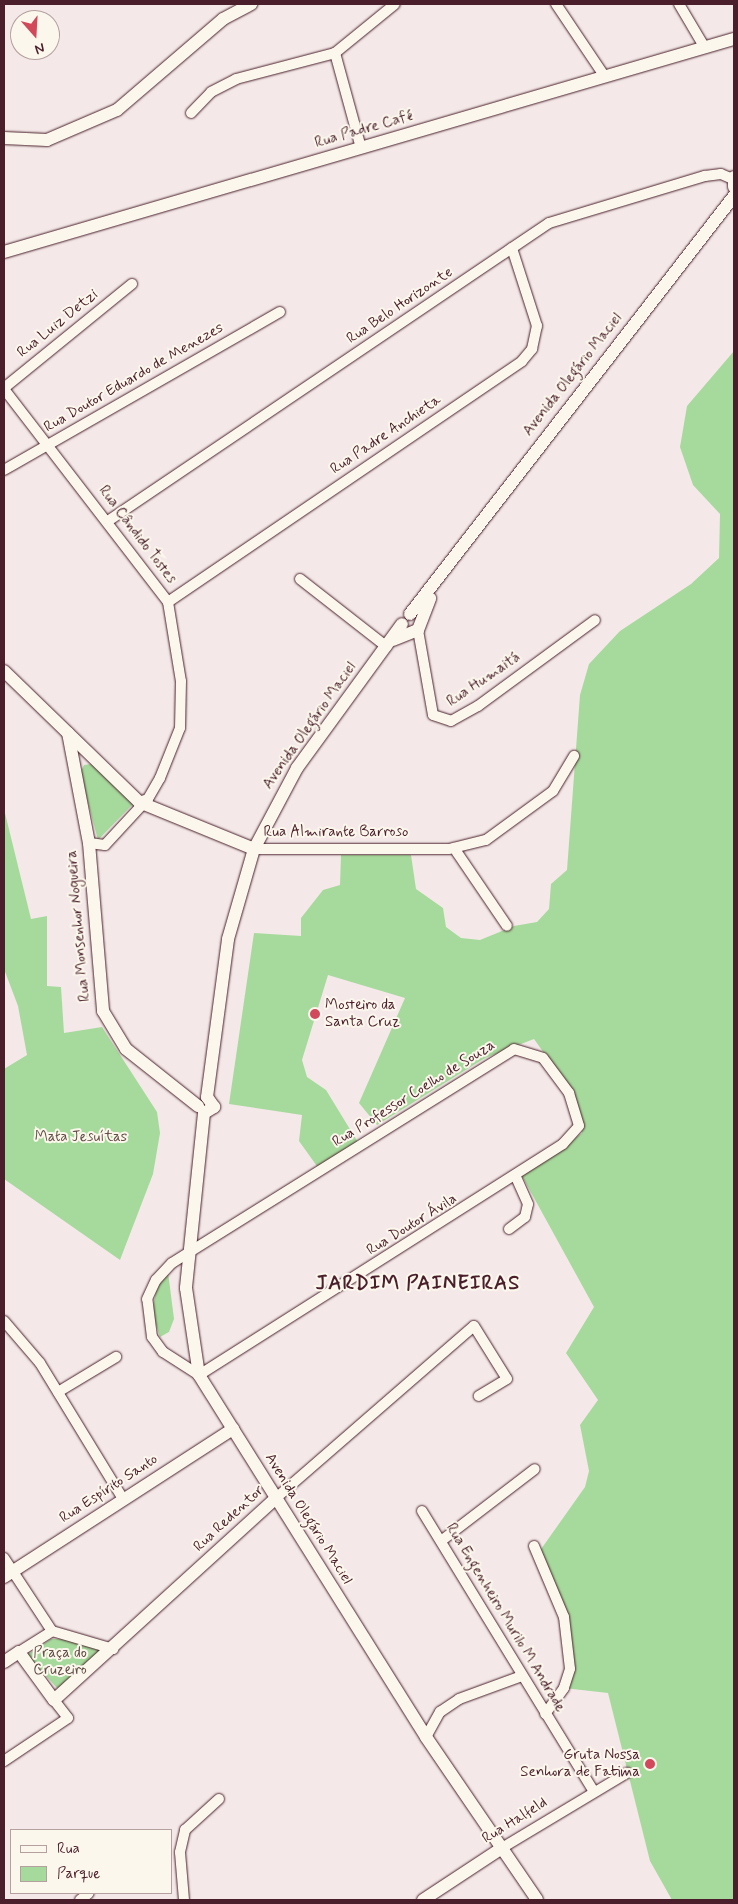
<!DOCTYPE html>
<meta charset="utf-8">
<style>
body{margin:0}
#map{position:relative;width:738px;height:1904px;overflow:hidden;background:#f4e9e8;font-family:Mynerve,sans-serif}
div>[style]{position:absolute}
.green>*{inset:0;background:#a6da9c}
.roads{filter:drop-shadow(0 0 1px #4a1f2b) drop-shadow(0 0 1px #4a1f2b)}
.minor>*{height:10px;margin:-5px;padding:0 5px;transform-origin:5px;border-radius:5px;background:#fbf7ec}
.tertiary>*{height:12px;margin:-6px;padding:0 6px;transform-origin:6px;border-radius:6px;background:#fbf7ec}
.dots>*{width:14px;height:14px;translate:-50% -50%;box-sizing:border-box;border:2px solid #fbf7ec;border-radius:50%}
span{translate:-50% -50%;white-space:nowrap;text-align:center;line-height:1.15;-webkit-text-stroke:4px #fbf7ec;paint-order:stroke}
.street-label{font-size:15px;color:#4a1f2b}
.poi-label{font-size:15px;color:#4a1f2b}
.left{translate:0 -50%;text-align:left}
.right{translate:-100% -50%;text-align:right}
.park-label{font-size:15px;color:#614e47}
.district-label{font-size:20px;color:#4a1f2b;font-weight:700;letter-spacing:1px}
.frame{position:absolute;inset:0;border:5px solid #4a1f2b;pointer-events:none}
.legend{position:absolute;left:10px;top:1829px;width:162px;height:65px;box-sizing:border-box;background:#fbf7ec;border:1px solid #b4a19f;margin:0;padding:6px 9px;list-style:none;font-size:15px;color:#4a1f2b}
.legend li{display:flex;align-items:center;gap:10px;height:25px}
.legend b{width:25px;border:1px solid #b4a19f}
.north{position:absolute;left:10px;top:10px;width:50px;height:50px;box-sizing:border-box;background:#fbf7ec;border:1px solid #b4a19f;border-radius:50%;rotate:161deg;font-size:14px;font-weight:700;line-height:20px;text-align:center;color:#4a1f2b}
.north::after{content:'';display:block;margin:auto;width:18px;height:22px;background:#d1495b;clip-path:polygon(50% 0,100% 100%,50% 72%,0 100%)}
</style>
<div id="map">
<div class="green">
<i style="clip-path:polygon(734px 351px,734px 1900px,672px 1900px,650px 1861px,608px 1693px,564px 1688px,570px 1628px,539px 1552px,585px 1487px,589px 1471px,580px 1425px,598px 1400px,566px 1353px,594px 1307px,522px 1176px,582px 1133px,573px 1094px,534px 1039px,485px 1058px,377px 1125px,359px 1103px,405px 998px,328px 975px,302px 1060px,307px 1077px,326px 1090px,359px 1144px,319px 1169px,299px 1141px,302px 1115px,229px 1104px,254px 933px,301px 936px,301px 918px,323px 890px,340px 885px,341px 855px,411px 855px,416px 889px,443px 908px,446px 927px,461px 938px,480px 940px,514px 926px,537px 922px,549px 909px,551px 884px,567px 870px,580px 695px,589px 664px,620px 631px,691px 584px,719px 558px,720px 514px,693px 485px,680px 447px,687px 406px)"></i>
<i style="clip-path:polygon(91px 764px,133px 804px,98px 840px,80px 773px,84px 765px)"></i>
<i style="clip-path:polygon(4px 809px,31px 919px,47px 916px,47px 986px,61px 987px,64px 1033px,102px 1027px,157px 1112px,160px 1133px,153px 1174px,120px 1260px,4px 1179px,4px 1069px,27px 1055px,18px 1006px,4px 969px)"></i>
<i style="clip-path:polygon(168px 1272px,174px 1319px,169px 1332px,160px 1337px,152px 1312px,157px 1286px)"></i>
<i style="clip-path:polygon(51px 1639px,61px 1639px,106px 1651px,65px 1687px,57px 1688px,27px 1655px)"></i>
</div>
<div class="roads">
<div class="minor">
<i style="left:556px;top:4px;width:88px;rotate:56.1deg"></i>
<i style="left:679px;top:4px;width:51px;rotate:59.4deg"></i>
<i style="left:335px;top:53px;width:98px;rotate:74.7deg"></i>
<i style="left:191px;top:113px;width:29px;rotate:-46deg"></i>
<i style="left:211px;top:92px;width:28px;rotate:-27deg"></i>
<i style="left:236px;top:79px;width:102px;rotate:-14.7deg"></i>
<i style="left:335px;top:53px;width:77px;rotate:-39.2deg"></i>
<i style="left:4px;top:388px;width:165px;rotate:-39.1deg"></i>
<i style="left:4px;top:389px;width:269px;rotate:52.4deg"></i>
<i style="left:168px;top:602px;width:80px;rotate:80.7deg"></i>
<i style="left:181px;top:681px;width:47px;rotate:91.2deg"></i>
<i style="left:180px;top:728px;width:54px;rotate:111.8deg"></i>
<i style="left:160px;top:778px;width:24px;rotate:120deg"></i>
<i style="left:148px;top:799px;width:9px;rotate:162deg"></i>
<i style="left:4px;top:470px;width:318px;rotate:-29.8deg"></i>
<i style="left:108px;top:521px;width:532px;rotate:-34.05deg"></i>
<i style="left:549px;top:223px;width:163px;rotate:-16.8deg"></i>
<i style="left:705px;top:176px;width:16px;rotate:-7deg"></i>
<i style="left:721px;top:174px;width:13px;rotate:23deg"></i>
<i style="left:300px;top:579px;width:110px;rotate:38deg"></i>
<i style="left:168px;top:602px;width:428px;rotate:-34.2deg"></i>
<i style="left:522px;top:361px;width:16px;rotate:-50deg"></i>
<i style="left:532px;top:349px;width:24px;rotate:-78deg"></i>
<i style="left:537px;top:326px;width:82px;rotate:-107.8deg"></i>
<i style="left:418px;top:630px;width:86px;rotate:80deg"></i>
<i style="left:433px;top:715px;width:19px;rotate:18deg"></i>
<i style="left:451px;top:721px;width:31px;rotate:-29deg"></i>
<i style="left:478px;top:706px;width:145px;rotate:-36.3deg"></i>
<i style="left:89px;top:843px;width:16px;rotate:7deg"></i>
<i style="left:105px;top:845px;width:54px;rotate:-47.2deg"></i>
<i style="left:454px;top:848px;width:94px;rotate:55.8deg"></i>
<i style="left:254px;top:849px;width:195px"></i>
<i style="left:449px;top:849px;width:38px;rotate:-14deg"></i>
<i style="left:486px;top:840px;width:83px;rotate:-36.2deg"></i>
<i style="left:553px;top:791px;width:41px;rotate:-59deg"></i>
<i style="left:514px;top:1049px;width:30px;rotate:17deg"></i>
<i style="left:543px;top:1058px;width:44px;rotate:53.4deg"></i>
<i style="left:569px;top:1093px;width:34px;rotate:73deg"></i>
<i style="left:579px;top:1126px;width:24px;rotate:132deg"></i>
<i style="left:563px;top:1144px;width:431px;rotate:147.6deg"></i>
<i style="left:199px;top:1375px;width:43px;rotate:-147.4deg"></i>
<i style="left:163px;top:1352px;width:19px;rotate:-126deg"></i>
<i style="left:152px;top:1337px;width:38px;rotate:-97deg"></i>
<i style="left:147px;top:1299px;width:21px;rotate:-65deg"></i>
<i style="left:156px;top:1280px;width:23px;rotate:-47deg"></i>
<i style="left:172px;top:1263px;width:403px;rotate:-32deg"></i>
<i style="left:509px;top:1229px;width:20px;rotate:-37deg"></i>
<i style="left:525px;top:1217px;width:13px;rotate:-77deg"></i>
<i style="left:528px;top:1204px;width:30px;rotate:-114deg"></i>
<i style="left:4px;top:1321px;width:55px;rotate:49.4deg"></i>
<i style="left:40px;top:1363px;width:159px;rotate:58.6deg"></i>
<i style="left:58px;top:1392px;width:68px;rotate:-31.1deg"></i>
<i style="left:276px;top:1498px;width:262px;rotate:-41deg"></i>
<i style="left:474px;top:1326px;width:62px;rotate:58.1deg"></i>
<i style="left:507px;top:1379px;width:33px;rotate:149deg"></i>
<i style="left:422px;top:1511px;width:329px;rotate:58.5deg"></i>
<i style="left:441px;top:1541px;width:118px;rotate:-37.5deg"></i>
<i style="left:534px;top:1546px;width:77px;rotate:67.1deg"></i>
<i style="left:564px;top:1617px;width:52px;rotate:83.4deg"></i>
<i style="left:570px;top:1669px;width:20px;rotate:108deg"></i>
<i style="left:564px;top:1688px;width:32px;rotate:126deg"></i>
<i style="left:4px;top:1558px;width:87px;rotate:56.7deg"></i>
<i style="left:52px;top:1631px;width:64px;rotate:16.4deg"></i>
<i style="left:19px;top:1652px;width:39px;rotate:-32deg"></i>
<i style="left:426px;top:1737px;width:29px;rotate:-61deg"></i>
<i style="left:440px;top:1712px;width:23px;rotate:-34deg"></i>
<i style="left:459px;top:1699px;width:64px;rotate:-20.1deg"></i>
<i style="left:4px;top:1761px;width:77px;rotate:-33.9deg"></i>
<i style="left:68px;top:1718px;width:23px;rotate:-128deg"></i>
<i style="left:502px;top:1848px;width:146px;rotate:-31deg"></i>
<i style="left:80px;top:1900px;width:11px;rotate:-38deg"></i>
<i style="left:184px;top:1900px;width:48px;rotate:-94.8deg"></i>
<i style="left:180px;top:1852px;width:23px;rotate:-77deg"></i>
<i style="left:185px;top:1830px;width:46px;rotate:-42.4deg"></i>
</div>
<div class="tertiary">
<i style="left:4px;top:138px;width:43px;rotate:2.7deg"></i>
<i style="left:47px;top:140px;width:76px;rotate:-23.2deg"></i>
<i style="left:117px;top:110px;width:140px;rotate:-40.6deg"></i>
<i style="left:223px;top:19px;width:32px;rotate:-28deg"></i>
<i style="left:734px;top:177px;width:10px;rotate:90deg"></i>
<i style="left:4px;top:252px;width:760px;rotate:-16.27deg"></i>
<i style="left:410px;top:614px;width:529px;rotate:-52.22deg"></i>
<i style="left:393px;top:640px;width:27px;rotate:-22deg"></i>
<i style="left:418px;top:630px;width:34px;rotate:-69deg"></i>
<i style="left:4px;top:671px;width:188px;rotate:44.1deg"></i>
<i style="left:139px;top:802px;width:124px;rotate:22.2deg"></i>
<i style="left:68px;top:733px;width:112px;rotate:79.2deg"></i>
<i style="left:89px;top:843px;width:169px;rotate:85.2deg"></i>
<i style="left:103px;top:1011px;width:44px;rotate:58.8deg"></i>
<i style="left:126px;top:1049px;width:92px;rotate:38.4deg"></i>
<i style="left:207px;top:1097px;width:159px;rotate:-82.4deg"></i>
<i style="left:228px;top:939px;width:94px;rotate:-73.9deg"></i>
<i style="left:254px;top:849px;width:92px;rotate:-62deg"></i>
<i style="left:297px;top:768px;width:178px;rotate:-53.9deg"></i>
<i style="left:204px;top:1113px;width:176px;rotate:95.9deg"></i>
<i style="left:186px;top:1288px;width:88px;rotate:81.5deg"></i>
<i style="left:199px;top:1375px;width:427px;rotate:57.9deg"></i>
<i style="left:426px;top:1737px;width:197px;rotate:55.7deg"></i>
<i style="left:204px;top:1113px;width:12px;rotate:-31deg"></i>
<i style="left:214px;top:1107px;width:12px;rotate:-125deg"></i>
<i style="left:4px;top:1577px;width:273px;rotate:-32.9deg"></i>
<i style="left:4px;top:1662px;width:18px;rotate:-34deg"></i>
<i style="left:19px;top:1652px;width:59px;rotate:53.9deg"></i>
<i style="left:54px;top:1700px;width:300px;rotate:-42.3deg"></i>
<i style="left:423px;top:1900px;width:95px;rotate:-33.4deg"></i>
</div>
</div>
<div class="dots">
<i style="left:315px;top:1014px;background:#d1495b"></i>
<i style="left:650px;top:1764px;background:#d1495b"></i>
</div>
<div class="street-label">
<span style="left:364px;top:130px;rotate:-16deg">Rua Padre Café</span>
<span style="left:400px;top:306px;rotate:-34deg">Rua Belo Horizonte</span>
<span style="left:58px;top:324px;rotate:-39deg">Rua Luiz Detzi</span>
<span style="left:573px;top:375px;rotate:-52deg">Avenida Olegário Maciel</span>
<span style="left:134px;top:378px;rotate:-30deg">Rua Doutor Eduardo de Menezes</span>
<span style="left:386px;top:435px;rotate:-34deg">Rua Padre Anchieta</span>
<span style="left:137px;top:535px;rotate:53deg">Rua Cândido Tostes</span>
<span style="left:484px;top:680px;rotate:-34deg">Rua Humaitá</span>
<span style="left:310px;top:726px;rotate:-55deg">Avenida Olegário Maciel</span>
<span style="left:336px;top:833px">Rua Almirante Barroso</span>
<span style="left:79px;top:926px;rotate:-95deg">Rua Monsenhor Nogueira</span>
<span style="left:414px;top:1094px;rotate:-32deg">Rua Professor Coelho de Souza</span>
<span style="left:412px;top:1225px;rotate:-32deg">Rua Doutor Ávila</span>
<span style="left:109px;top:1489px;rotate:-33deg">Rua Espírito Santo</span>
<span style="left:229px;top:1519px;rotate:-43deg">Rua Redentor</span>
<span style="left:308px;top:1519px;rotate:58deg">Avenida Olegário Maciel</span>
<span style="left:505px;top:1618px;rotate:59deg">Rua Engenheiro Murilo M Andrade</span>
<span style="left:515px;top:1821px;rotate:-32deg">Rua Halfeld</span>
</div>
<div class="poi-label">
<span class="left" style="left:325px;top:1014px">Mosteiro da<br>Santa Cruz</span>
<span class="right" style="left:640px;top:1764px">Gruta Nossa<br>Senhora de Fatima</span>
</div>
<div class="park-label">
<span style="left:81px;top:1138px">Mata Jesuítas</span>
<span style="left:60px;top:1662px">Praça do<br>Cruzeiro</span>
</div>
<div class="district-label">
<span style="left:418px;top:1283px">JARDIM PAINEIRAS</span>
</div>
<div class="frame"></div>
<ul class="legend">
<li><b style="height:6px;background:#fbf7ec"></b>Rua</li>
<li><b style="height:14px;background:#a6da9c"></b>Parque</li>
</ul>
<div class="north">N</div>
</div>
